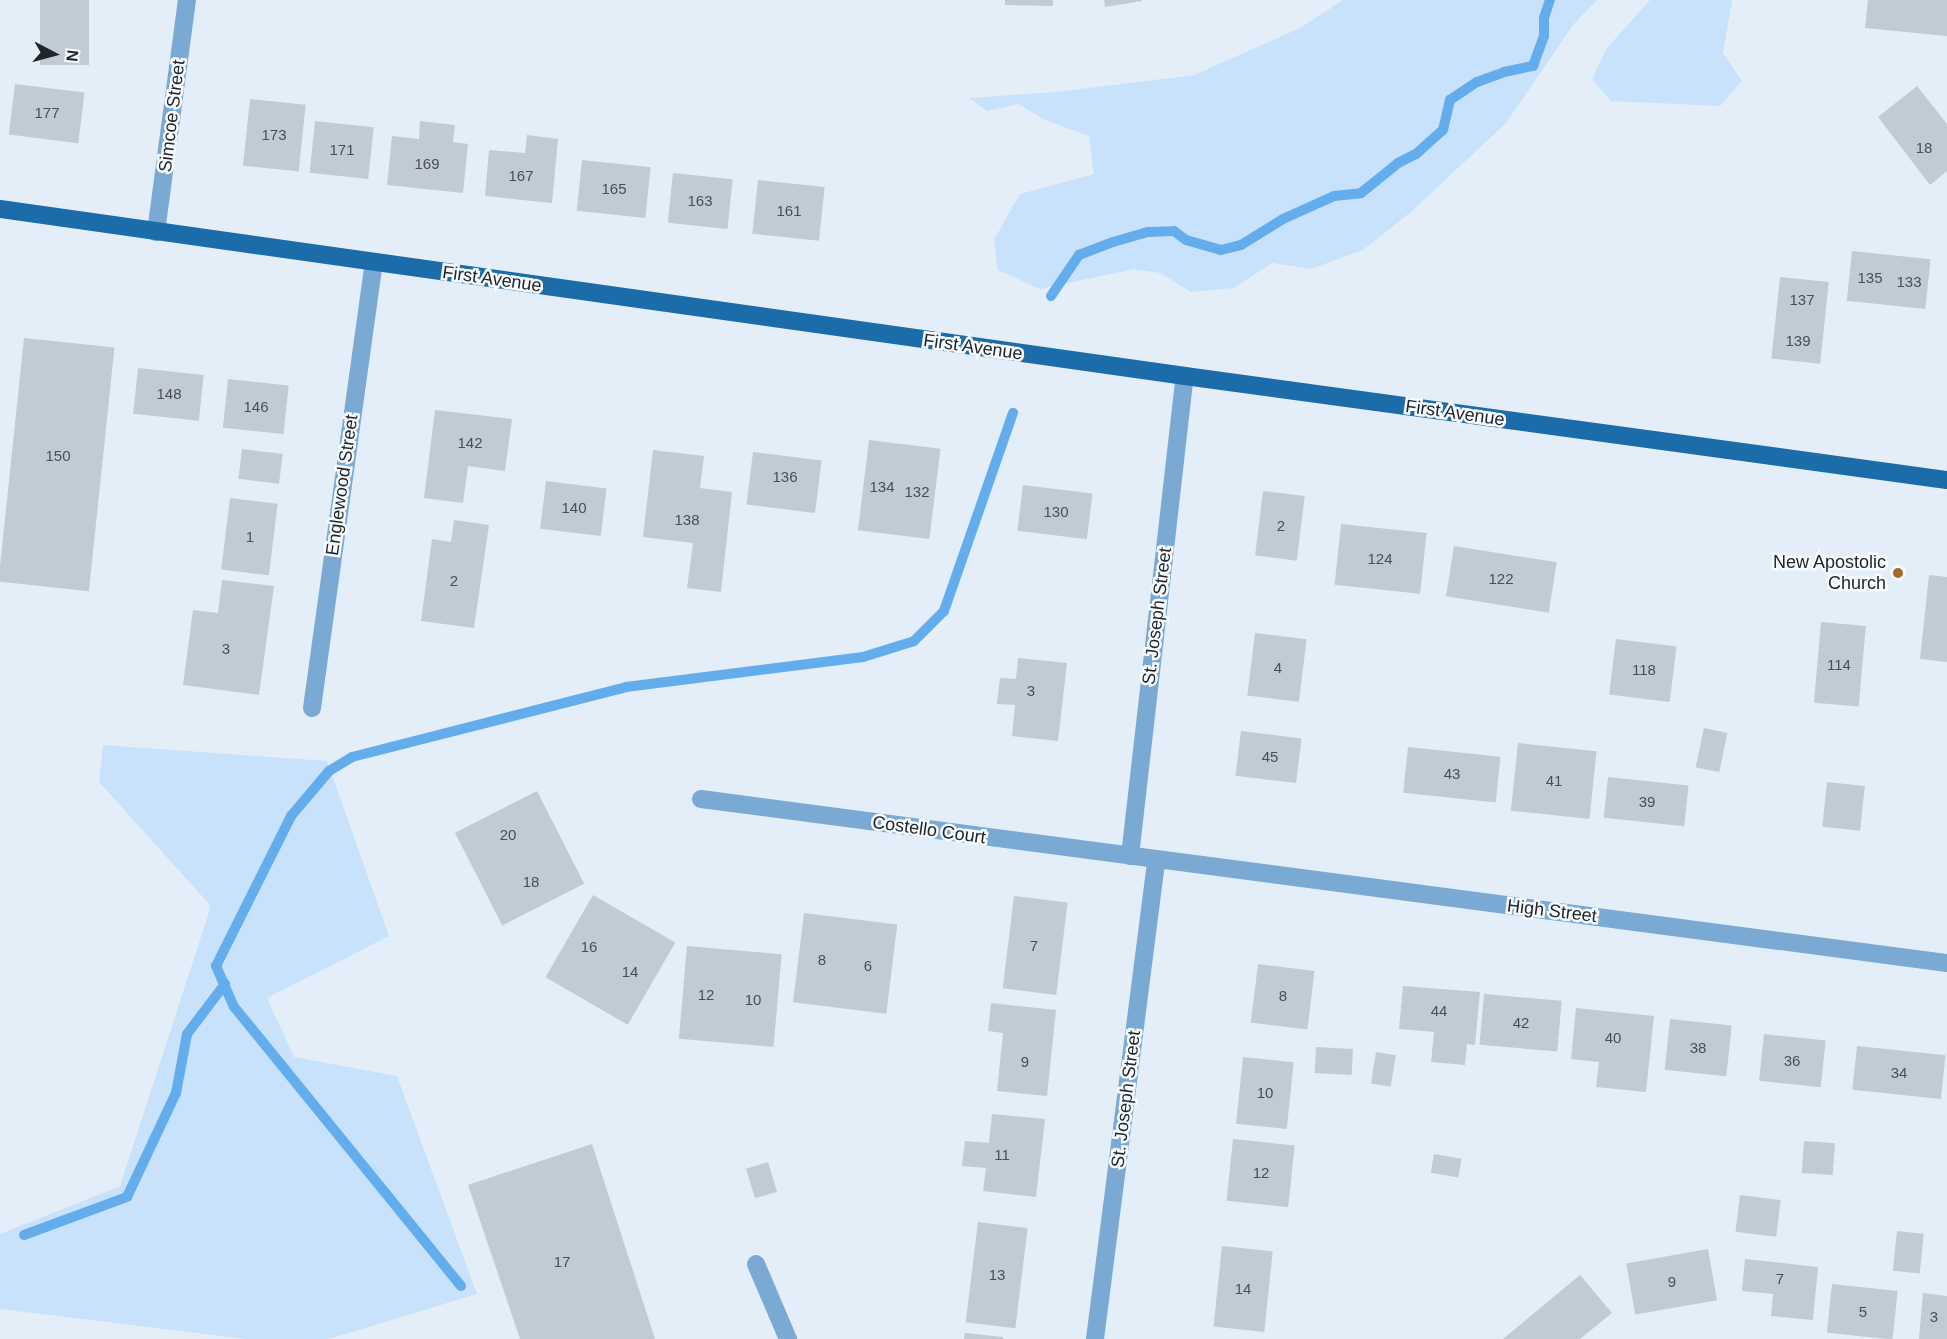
<!DOCTYPE html>
<style>
body{margin:0}
#map{position:relative;width:1947px;height:1339px;overflow:hidden;background:#e4eef8;font-family:Helvetica,sans-serif}
div>[style]{position:absolute}
.green>*{inset:0;background:#c9e2fb}
.stream>*{height:10px;margin:-5px;padding:0 5px;transform-origin:5px;border-radius:5px;background:#64aded}
.building>*{inset:0;background:#c1cbd5;transform-origin:0 0}
.minor>*{height:18px;margin:-9px;padding:0 9px;transform-origin:9px;border-radius:9px;background:#7aa9d4}
.major>*{height:18px;margin:-9px;padding:0 9px;transform-origin:9px;border-radius:9px;background:#1b6ca9}
.dots>*{width:16px;height:16px;translate:-50% -50%;box-sizing:border-box;border:3px solid #f6fbff;border-radius:50%}
span{translate:-50% -50%;white-space:nowrap;text-align:center;line-height:1.15;-webkit-text-stroke:5px #f6fbff;paint-order:stroke}
.number-label{font-size:15px;color:#4a4f55}
.number-label span{-webkit-text-stroke-width:0}
.street-label{font-size:18px;color:#22262a}
.poi-label{font-size:18px;color:#22262a}
.right{translate:-100% -50%;text-align:right}
.north{position:absolute;left:24px;top:24px;width:60px;height:60px;-webkit-text-stroke:4px #f6fbff;paint-order:stroke;rotate:96deg;font-size:16px;font-weight:700;line-height:24px;text-align:center;color:#22262a}
.north::after{content:'';display:block;margin:auto;width:21px;height:27px;background:#22262a;clip-path:polygon(50% 0,100% 100%,50% 72%,0 100%)}
</style>
<div id="map">
<div class="green">
<i style="clip-path:polygon(1343px 0,1597px 0,1573px 25px,1506px 123px,1412px 211px,1363px 250px,1311px 269px,1272px 263px,1234px 288px,1191px 292px,1160px 273px,1134px 269px,1040px 289px,998px 270px,994px 240px,1020px 194px,1094px 174px,1089px 136px,1045px 120px,1018px 104px,987px 111px,969px 98px,1056px 92px,1194px 75px,1300px 28px)"></i>
<i style="clip-path:polygon(1650px 0,1732px 0,1723px 53px,1742px 81px,1720px 106px,1611px 101px,1592px 79px,1607px 48px)"></i>
<i style="clip-path:polygon(103px 745px,327px 761px,389px 936px,267px 998px,294px 1057px,397px 1076px,477px 1294px,329px 1339px,246px 1339px,0 1309px,0 1234px,120px 1186px,211px 906px,99px 782px)"></i>
</div>
<div class="stream">
<i style="left:1051px;top:296px;width:50px;rotate:-55.7deg"></i>
<i style="left:1079px;top:255px;width:36px;rotate:-21deg"></i>
<i style="left:1113px;top:242px;width:37px;rotate:-16deg"></i>
<i style="left:1149px;top:232px;width:25px;rotate:-2deg"></i>
<i style="left:1174px;top:231px;width:15px;rotate:37deg"></i>
<i style="left:1186px;top:240px;width:36px;rotate:16deg"></i>
<i style="left:1221px;top:250px;width:21px;rotate:-14deg"></i>
<i style="left:1241px;top:245px;width:49px;rotate:-31.8deg"></i>
<i style="left:1283px;top:219px;width:56px;rotate:-24.3deg"></i>
<i style="left:1334px;top:196px;width:27px;rotate:-6deg"></i>
<i style="left:1361px;top:193px;width:48px;rotate:-39deg"></i>
<i style="left:1398px;top:163px;width:20px;rotate:-27deg"></i>
<i style="left:1416px;top:154px;width:36px;rotate:-42deg"></i>
<i style="left:1443px;top:130px;width:31px;rotate:-77deg"></i>
<i style="left:1450px;top:100px;width:32px;rotate:-34deg"></i>
<i style="left:1477px;top:82px;width:29px;rotate:-20deg"></i>
<i style="left:1504px;top:72px;width:30px;rotate:-12deg"></i>
<i style="left:1533px;top:66px;width:32px;rotate:-70deg"></i>
<i style="left:1544px;top:36px;width:18px;rotate:-90deg"></i>
<i style="left:1544px;top:18px;width:19px;rotate:-72deg"></i>
<i style="left:24px;top:1235px;width:110px;rotate:-20.3deg"></i>
<i style="left:127px;top:1197px;width:115px;rotate:-64.8deg"></i>
<i style="left:176px;top:1093px;width:60px;rotate:-79.4deg"></i>
<i style="left:187px;top:1034px;width:63px;rotate:-52.8deg"></i>
<i style="left:461px;top:1286px;width:360px;rotate:-129.1deg"></i>
<i style="left:234px;top:1007px;width:45px;rotate:-113.7deg"></i>
<i style="left:216px;top:966px;width:168px;rotate:-63.4deg"></i>
<i style="left:291px;top:816px;width:59px;rotate:-49.8deg"></i>
<i style="left:329px;top:771px;width:27px;rotate:-31deg"></i>
<i style="left:352px;top:757px;width:283px;rotate:-14.3deg"></i>
<i style="left:626px;top:687px;width:239px;rotate:-7.2deg"></i>
<i style="left:863px;top:657px;width:53px;rotate:-17.4deg"></i>
<i style="left:914px;top:641px;width:42px;rotate:-45deg"></i>
<i style="left:944px;top:611px;width:210px;rotate:-70.8deg"></i>
</div>
<div class="building">
<i style="left:40px;top:0;width:49px;height:65px"></i>
<i style="clip-path:polygon(1005px 0,1053px 0,1053px 6px,1005px 5px)"></i>
<i style="clip-path:polygon(1104px 0,1142px 0,1142px 1px,1105px 7px)"></i>
<i style="clip-path:polygon(1868px 0,1947px 0,1947px 36px,1865px 28px)"></i>
<i style="left:15px;top:84px;width:70px;height:51px;rotate:7deg"></i>
<i style="clip-path:polygon(1917px 86px,1947px 124px,1947px 171px,1930px 185px,1878px 117px)"></i>
<i style="left:250px;top:99px;width:56px;height:67px;rotate:6deg"></i>
<i style="left:315px;top:121px;width:59px;height:52px;rotate:6deg"></i>
<i style="clip-path:polygon(420px 121px,455px 125px,453px 142px,468px 144px,463px 193px,387px 185px,392px 136px,419px 139px)"></i>
<i style="clip-path:polygon(527px 135px,558px 139px,552px 203px,485px 196px,489px 150px,525px 153px)"></i>
<i style="left:582px;top:160px;width:69px;height:51px;rotate:6deg"></i>
<i style="left:673px;top:173px;width:60px;height:50px;rotate:6deg"></i>
<i style="left:758px;top:180px;width:67px;height:54px;rotate:6deg"></i>
<i style="left:1852px;top:251px;width:79px;height:50px;rotate:6deg"></i>
<i style="left:1780px;top:277px;width:49px;height:82px;rotate:6deg"></i>
<i style="left:24px;top:338px;width:91px;height:245px;rotate:6deg"></i>
<i style="left:138px;top:368px;width:66px;height:46px;rotate:6deg"></i>
<i style="left:228px;top:379px;width:61px;height:49px;rotate:6deg"></i>
<i style="clip-path:polygon(435px 410px,512px 419px,505px 471px,468px 466px,463px 503px,424px 498px)"></i>
<i style="left:869px;top:440px;width:72px;height:91px;rotate:7deg"></i>
<i style="left:242px;top:449px;width:41px;height:30px;rotate:7deg"></i>
<i style="clip-path:polygon(653px 450px,704px 456px,700px 488px,732px 492px,721px 592px,687px 588px,693px 543px,643px 537px)"></i>
<i style="left:753px;top:452px;width:69px;height:53px;rotate:7deg"></i>
<i style="left:546px;top:481px;width:61px;height:48px;rotate:7deg"></i>
<i style="left:1023px;top:485px;width:70px;height:46px;rotate:7deg"></i>
<i style="left:1263px;top:491px;width:42px;height:65px;rotate:7deg"></i>
<i style="left:230px;top:498px;width:48px;height:72px;rotate:7deg"></i>
<i style="clip-path:polygon(454px 520px,489px 525px,474px 628px,421px 621px,432px 539px,451px 542px)"></i>
<i style="left:1341px;top:524px;width:86px;height:61px;rotate:6deg"></i>
<i style="left:1454px;top:546px;width:104px;height:51px;rotate:9deg"></i>
<i style="clip-path:polygon(1929px 575px,1947px 577px,1947px 662px,1920px 659px)"></i>
<i style="clip-path:polygon(222px 580px,274px 586px,259px 695px,183px 685px,193px 610px,218px 613px)"></i>
<i style="left:1821px;top:622px;width:45px;height:81px;rotate:5deg"></i>
<i style="left:1255px;top:633px;width:52px;height:63px;rotate:7deg"></i>
<i style="left:1616px;top:639px;width:61px;height:56px;rotate:7deg"></i>
<i style="clip-path:polygon(1018px 658px,1067px 663px,1058px 741px,1012px 736px,1015px 705px,997px 704px,1000px 678px,1016px 679px)"></i>
<i style="left:1704px;top:728px;width:24px;height:40px;rotate:12deg"></i>
<i style="left:1241px;top:731px;width:61px;height:45px;rotate:7deg"></i>
<i style="left:1518px;top:743px;width:79px;height:68px;rotate:6deg"></i>
<i style="left:1408px;top:747px;width:93px;height:46px;rotate:6deg"></i>
<i style="left:1608px;top:777px;width:81px;height:41px;rotate:6deg"></i>
<i style="left:1827px;top:782px;width:38px;height:45px;rotate:6deg"></i>
<i style="left:537px;top:791px;width:104px;height:92px;rotate:63deg"></i>
<i style="left:593px;top:895px;width:95px;height:95px;rotate:30deg"></i>
<i style="left:1014px;top:896px;width:54px;height:93px;rotate:7deg"></i>
<i style="left:804px;top:913px;width:94px;height:90px;rotate:7deg"></i>
<i style="left:687px;top:946px;width:95px;height:93px;rotate:5deg"></i>
<i style="left:1258px;top:964px;width:57px;height:59px;rotate:7deg"></i>
<i style="clip-path:polygon(1403px 986px,1480px 992px,1475px 1045px,1467px 1044px,1465px 1065px,1431px 1062px,1434px 1032px,1399px 1029px)"></i>
<i style="left:1484px;top:994px;width:78px;height:51px;rotate:5deg"></i>
<i style="clip-path:polygon(991px 1003px,1056px 1010px,1047px 1096px,997px 1091px,1003px 1033px,988px 1031px)"></i>
<i style="clip-path:polygon(1576px 1008px,1654px 1016px,1646px 1092px,1596px 1087px,1599px 1062px,1571px 1059px)"></i>
<i style="left:1670px;top:1019px;width:62px;height:51px;rotate:6deg"></i>
<i style="left:1764px;top:1034px;width:62px;height:47px;rotate:6deg"></i>
<i style="left:1857px;top:1046px;width:89px;height:44px;rotate:6deg"></i>
<i style="left:1316px;top:1047px;width:37px;height:26px;rotate:3deg"></i>
<i style="left:1376px;top:1052px;width:20px;height:32px;rotate:9deg"></i>
<i style="left:1243px;top:1057px;width:51px;height:67px;rotate:6deg"></i>
<i style="clip-path:polygon(992px 1114px,1045px 1119px,1036px 1197px,983px 1191px,986px 1168px,962px 1166px,965px 1141px,989px 1143px)"></i>
<i style="left:1233px;top:1139px;width:62px;height:62px;rotate:6deg"></i>
<i style="left:1804px;top:1141px;width:31px;height:32px;rotate:4deg"></i>
<i style="clip-path:polygon(592px 1144px,655px 1339px,520px 1339px,468px 1185px)"></i>
<i style="left:1434px;top:1154px;width:28px;height:19px;rotate:10deg"></i>
<i style="left:768px;top:1162px;width:31px;height:23px;rotate:73deg"></i>
<i style="left:1740px;top:1195px;width:41px;height:37px;rotate:7deg"></i>
<i style="left:978px;top:1222px;width:50px;height:101px;rotate:7deg"></i>
<i style="left:1897px;top:1231px;width:27px;height:40px;rotate:6deg"></i>
<i style="left:1222px;top:1246px;width:51px;height:81px;rotate:6deg"></i>
<i style="left:1708px;top:1249px;width:52px;height:83px;rotate:80deg"></i>
<i style="clip-path:polygon(1745px 1259px,1818px 1267px,1813px 1320px,1771px 1316px,1773px 1294px,1742px 1291px)"></i>
<i style="clip-path:polygon(1580px 1275px,1612px 1313px,1580px 1339px,1503px 1339px)"></i>
<i style="left:1832px;top:1284px;width:66px;height:49px;rotate:6deg"></i>
<i style="clip-path:polygon(1923px 1293px,1947px 1296px,1947px 1339px,1919px 1339px)"></i>
<i style="clip-path:polygon(965px 1333px,1003px 1337px,1003px 1339px,964px 1339px)"></i>
</div>
<div class="minor">
<i style="left:156px;top:232px;width:234px;rotate:-82.4deg"></i>
<i style="left:312px;top:708px;width:449px;rotate:-82.1deg"></i>
<i style="left:701px;top:799px;width:1257px;rotate:7.5deg"></i>
<i style="left:1130px;top:856px;width:483px;rotate:-83.5deg"></i>
<i style="left:756px;top:1264px;width:82px;rotate:66.9deg"></i>
<i style="left:1095px;top:1339px;width:483px;rotate:-82.7deg"></i>
</div>
<div class="major">
<i style="left:0;top:209px;width:1197px;rotate:8.02deg"></i>
<i style="left:1185px;top:376px;width:769px;rotate:7.77deg"></i>
</div>
<div class="dots">
<i style="left:1898px;top:573px;background:#a36a28"></i>
</div>
<div class="number-label">
<span style="left:47px;top:113px">177</span>
<span style="left:274px;top:135px">173</span>
<span style="left:1924px;top:148px">18</span>
<span style="left:342px;top:150px">171</span>
<span style="left:427px;top:164px">169</span>
<span style="left:521px;top:176px">167</span>
<span style="left:614px;top:189px">165</span>
<span style="left:700px;top:201px">163</span>
<span style="left:789px;top:211px">161</span>
<span style="left:1870px;top:278px">135</span>
<span style="left:1909px;top:282px">133</span>
<span style="left:1802px;top:300px">137</span>
<span style="left:1798px;top:341px">139</span>
<span style="left:169px;top:394px">148</span>
<span style="left:256px;top:407px">146</span>
<span style="left:470px;top:443px">142</span>
<span style="left:58px;top:456px">150</span>
<span style="left:785px;top:477px">136</span>
<span style="left:882px;top:487px">134</span>
<span style="left:917px;top:492px">132</span>
<span style="left:574px;top:508px">140</span>
<span style="left:1056px;top:512px">130</span>
<span style="left:687px;top:520px">138</span>
<span style="left:1281px;top:526px">2</span>
<span style="left:250px;top:537px">1</span>
<span style="left:1380px;top:559px">124</span>
<span style="left:1501px;top:579px">122</span>
<span style="left:454px;top:581px">2</span>
<span style="left:226px;top:649px">3</span>
<span style="left:1839px;top:665px">114</span>
<span style="left:1278px;top:668px">4</span>
<span style="left:1644px;top:670px">118</span>
<span style="left:1031px;top:691px">3</span>
<span style="left:1270px;top:757px">45</span>
<span style="left:1452px;top:774px">43</span>
<span style="left:1554px;top:781px">41</span>
<span style="left:1647px;top:802px">39</span>
<span style="left:508px;top:835px">20</span>
<span style="left:531px;top:882px">18</span>
<span style="left:1034px;top:946px">7</span>
<span style="left:589px;top:947px">16</span>
<span style="left:822px;top:960px">8</span>
<span style="left:868px;top:966px">6</span>
<span style="left:630px;top:972px">14</span>
<span style="left:706px;top:995px">12</span>
<span style="left:1283px;top:996px">8</span>
<span style="left:753px;top:1000px">10</span>
<span style="left:1439px;top:1011px">44</span>
<span style="left:1521px;top:1023px">42</span>
<span style="left:1613px;top:1038px">40</span>
<span style="left:1698px;top:1048px">38</span>
<span style="left:1792px;top:1061px">36</span>
<span style="left:1025px;top:1062px">9</span>
<span style="left:1899px;top:1073px">34</span>
<span style="left:1265px;top:1093px">10</span>
<span style="left:1002px;top:1155px">11</span>
<span style="left:1261px;top:1173px">12</span>
<span style="left:562px;top:1262px">17</span>
<span style="left:997px;top:1275px">13</span>
<span style="left:1780px;top:1279px">7</span>
<span style="left:1672px;top:1282px">9</span>
<span style="left:1243px;top:1289px">14</span>
<span style="left:1863px;top:1312px">5</span>
<span style="left:1934px;top:1317px">3</span>
</div>
<div class="street-label">
<span style="left:172px;top:116px;rotate:-83deg">Simcoe Street</span>
<span style="left:492px;top:279px;rotate:8deg">First Avenue</span>
<span style="left:973px;top:347px;rotate:8deg">First Avenue</span>
<span style="left:1455px;top:413px;rotate:8deg">First Avenue</span>
<span style="left:342px;top:485px;rotate:-82deg">Englewood Street</span>
<span style="left:1157px;top:616px;rotate:-83deg">St. Joseph Street</span>
<span style="left:929px;top:830px;rotate:8deg">Costello Court</span>
<span style="left:1552px;top:911px;rotate:7deg">High Street</span>
<span style="left:1126px;top:1099px;rotate:-83deg">St. Joseph Street</span>
</div>
<div class="poi-label">
<span class="right" style="left:1886px;top:573px">New Apostolic<br>Church</span>
</div>
<div class="north">N</div>
</div>
